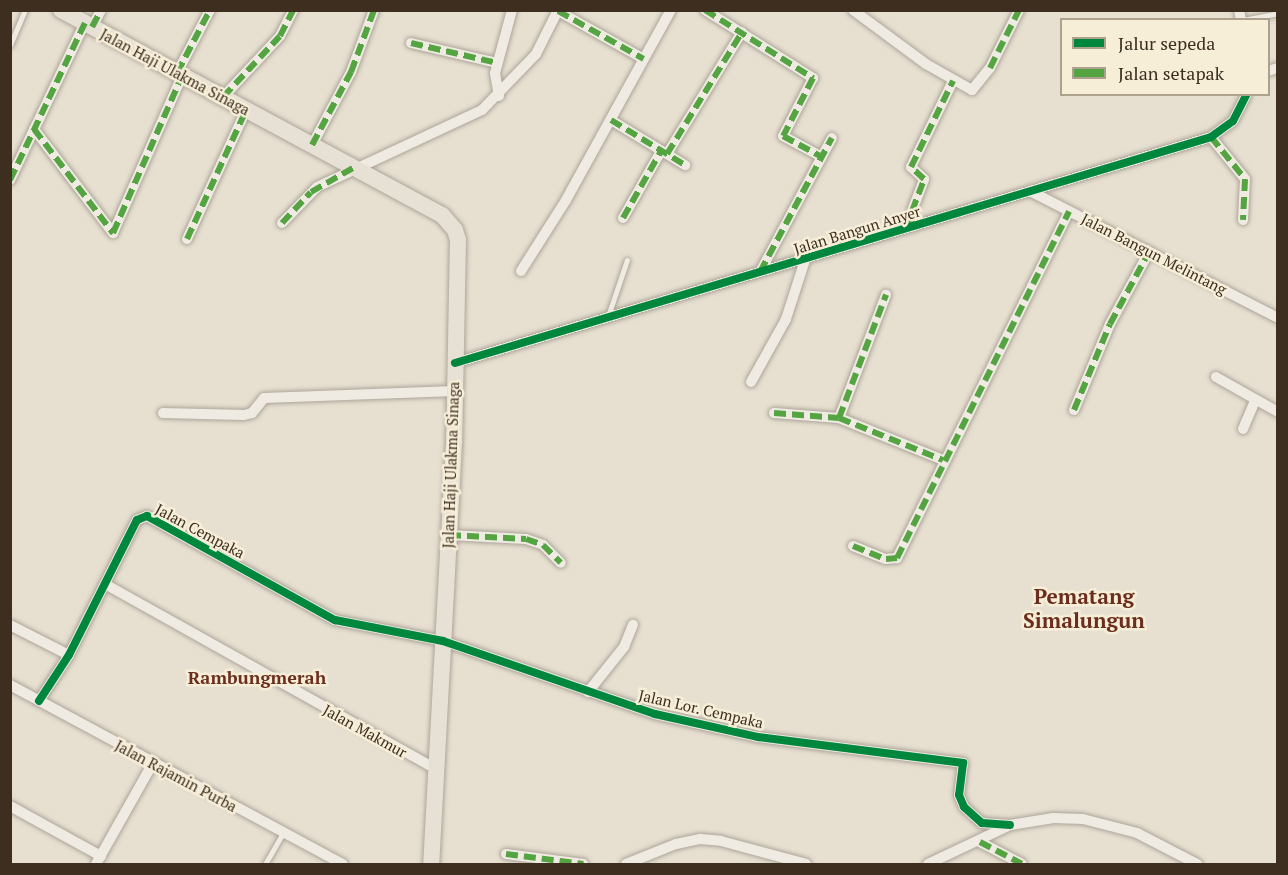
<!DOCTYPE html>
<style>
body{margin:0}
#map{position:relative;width:1288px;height:875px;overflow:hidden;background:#e7e0d1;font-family:"PT Serif",serif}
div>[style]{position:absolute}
.roads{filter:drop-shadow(0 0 2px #ada599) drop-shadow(0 0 2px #ada599)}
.lane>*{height:5px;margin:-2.5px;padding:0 2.5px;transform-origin:2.5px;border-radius:2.5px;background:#efebe3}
.street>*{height:10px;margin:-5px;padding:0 5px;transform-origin:5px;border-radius:5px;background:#efebe3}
.primary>*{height:16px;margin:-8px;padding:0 8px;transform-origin:8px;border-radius:8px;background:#e6e1d4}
.quiet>*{height:6px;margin-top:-3px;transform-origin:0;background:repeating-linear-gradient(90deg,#54a441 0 12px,transparent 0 18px)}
.cycleway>*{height:8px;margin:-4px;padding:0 4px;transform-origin:4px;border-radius:4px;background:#00873e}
span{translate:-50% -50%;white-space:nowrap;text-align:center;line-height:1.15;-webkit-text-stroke:5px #f7eed8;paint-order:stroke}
.street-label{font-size:15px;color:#3d2e20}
.quarter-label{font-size:18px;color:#6b2e1e;font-weight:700}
.district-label{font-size:21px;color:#6b2e1e;font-weight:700}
.frame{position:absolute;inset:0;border:12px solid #3d2e20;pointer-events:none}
.legend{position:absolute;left:1060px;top:18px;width:210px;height:78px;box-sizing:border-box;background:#f7eed8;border:2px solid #ada18e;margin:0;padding:8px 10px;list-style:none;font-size:18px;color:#3d2e20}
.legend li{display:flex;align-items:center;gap:12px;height:30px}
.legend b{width:30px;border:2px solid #ada18e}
</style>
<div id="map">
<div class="roads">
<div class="lane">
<i style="left:1243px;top:20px;width:36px;rotate:-11deg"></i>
<i style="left:10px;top:45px;width:38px;rotate:-67deg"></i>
<i style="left:608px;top:316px;width:59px;rotate:-71.3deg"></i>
<i style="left:265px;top:864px;width:36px;rotate:-60deg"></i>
</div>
<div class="street">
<i style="left:705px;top:10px;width:128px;rotate:32.2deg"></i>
<i style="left:813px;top:78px;width:65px;rotate:117.3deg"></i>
<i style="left:783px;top:136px;width:44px;rotate:28.3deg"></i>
<i style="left:853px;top:10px;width:91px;rotate:36.5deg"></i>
<i style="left:926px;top:64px;width:53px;rotate:29.5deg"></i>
<i style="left:972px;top:90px;width:28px;rotate:-51deg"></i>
<i style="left:990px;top:68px;width:65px;rotate:-63.4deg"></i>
<i style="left:1239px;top:10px;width:10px;rotate:79deg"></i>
<i style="left:558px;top:11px;width:98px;rotate:29.2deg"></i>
<i style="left:92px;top:27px;width:19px;rotate:-62deg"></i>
<i style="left:411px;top:43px;width:88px;rotate:13.1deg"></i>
<i style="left:1268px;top:71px;width:10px;rotate:-17deg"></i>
<i style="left:177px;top:73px;width:71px;rotate:-62.4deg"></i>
<i style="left:499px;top:96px;width:23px;rotate:-100deg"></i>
<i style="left:495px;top:73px;width:65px;rotate:-74.9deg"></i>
<i style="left:223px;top:97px;width:83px;rotate:-46.9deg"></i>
<i style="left:280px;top:36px;width:29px;rotate:-63deg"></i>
<i style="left:611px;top:120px;width:87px;rotate:31.3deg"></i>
<i style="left:34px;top:129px;width:131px;rotate:52.8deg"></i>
<i style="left:113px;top:233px;width:171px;rotate:-66.3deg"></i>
<i style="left:1211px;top:137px;width:54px;rotate:51deg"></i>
<i style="left:1245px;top:179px;width:41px;rotate:92.8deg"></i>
<i style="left:312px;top:145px;width:83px;rotate:-61.9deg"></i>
<i style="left:351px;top:72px;width:66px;rotate:-69.6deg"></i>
<i style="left:667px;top:154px;width:143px;rotate:-58.4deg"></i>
<i style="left:10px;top:180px;width:174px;rotate:-64.5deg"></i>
<i style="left:1030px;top:191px;width:279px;rotate:27.1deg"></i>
<i style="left:623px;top:218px;width:77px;rotate:-60.4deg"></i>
<i style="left:282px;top:223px;width:50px;rotate:-45.8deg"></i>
<i style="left:317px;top:187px;width:182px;rotate:-25deg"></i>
<i style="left:482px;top:110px;width:78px;rotate:-46deg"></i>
<i style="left:536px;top:54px;width:49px;rotate:-63.4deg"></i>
<i style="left:911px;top:227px;width:16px;rotate:-86deg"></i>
<i style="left:912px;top:211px;width:34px;rotate:-69deg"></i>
<i style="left:924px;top:179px;width:18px;rotate:-137deg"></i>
<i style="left:911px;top:167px;width:96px;rotate:-64deg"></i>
<i style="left:187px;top:239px;width:142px;rotate:-65.4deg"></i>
<i style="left:521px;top:271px;width:84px;rotate:-57.6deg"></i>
<i style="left:566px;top:200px;width:217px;rotate:-61.1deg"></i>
<i style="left:760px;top:272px;width:152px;rotate:-61.8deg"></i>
<i style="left:455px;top:363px;width:789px;rotate:-16.64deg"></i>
<i style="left:1211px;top:137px;width:27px;rotate:-36deg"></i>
<i style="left:1233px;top:121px;width:30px;rotate:-63deg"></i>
<i style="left:1216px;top:377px;width:71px;rotate:29.4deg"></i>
<i style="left:751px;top:382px;width:72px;rotate:-60.9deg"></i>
<i style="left:786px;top:319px;width:62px;rotate:-72.1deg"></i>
<i style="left:1074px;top:410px;width:93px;rotate:-67.3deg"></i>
<i style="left:1110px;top:324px;width:82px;rotate:-61.6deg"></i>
<i style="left:163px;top:413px;width:81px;rotate:1.4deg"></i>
<i style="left:244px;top:415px;width:8px;rotate:-14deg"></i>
<i style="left:252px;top:413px;width:19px;rotate:-51deg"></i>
<i style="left:264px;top:398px;width:191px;rotate:-2.1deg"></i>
<i style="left:774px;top:413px;width:65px;rotate:4.4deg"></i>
<i style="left:839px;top:418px;width:112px;rotate:22deg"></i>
<i style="left:839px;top:418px;width:132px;rotate:-69.1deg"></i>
<i style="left:1243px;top:429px;width:30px;rotate:-67deg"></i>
<i style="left:449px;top:535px;width:77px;rotate:3deg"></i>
<i style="left:526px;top:539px;width:18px;rotate:19deg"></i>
<i style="left:543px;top:545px;width:25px;rotate:45deg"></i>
<i style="left:853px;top:546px;width:35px;rotate:22deg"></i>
<i style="left:886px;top:559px;width:11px;rotate:-5deg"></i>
<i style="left:897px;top:558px;width:387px;rotate:-63.6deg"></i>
<i style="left:105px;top:584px;width:381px;rotate:29.2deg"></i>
<i style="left:10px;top:625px;width:66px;rotate:27deg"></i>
<i style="left:10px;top:685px;width:378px;rotate:28.3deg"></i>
<i style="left:588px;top:692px;width:58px;rotate:-51.3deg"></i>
<i style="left:624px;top:647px;width:24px;rotate:-68deg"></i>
<i style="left:39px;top:701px;width:55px;rotate:-56.9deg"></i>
<i style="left:69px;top:655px;width:151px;rotate:-63.3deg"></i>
<i style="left:137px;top:520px;width:11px;rotate:-22deg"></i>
<i style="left:147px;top:516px;width:215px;rotate:29deg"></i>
<i style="left:335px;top:620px;width:110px;rotate:11deg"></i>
<i style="left:443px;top:641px;width:224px;rotate:19deg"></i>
<i style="left:655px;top:714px;width:106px;rotate:12.6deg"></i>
<i style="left:758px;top:737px;width:207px;rotate:7.2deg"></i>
<i style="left:963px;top:763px;width:32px;rotate:97deg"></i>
<i style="left:959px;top:795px;width:13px;rotate:67deg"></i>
<i style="left:964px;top:807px;width:24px;rotate:42deg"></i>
<i style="left:982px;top:823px;width:28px;rotate:4deg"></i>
<i style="left:10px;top:806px;width:104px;rotate:28.8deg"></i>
<i style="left:980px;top:842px;width:47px;rotate:27.6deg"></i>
<i style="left:506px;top:854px;width:78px;rotate:7.4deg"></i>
<i style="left:96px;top:864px;width:116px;rotate:-60.6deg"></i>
<i style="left:626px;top:864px;width:54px;rotate:-21.8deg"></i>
<i style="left:676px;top:844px;width:25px;rotate:-12deg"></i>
<i style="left:700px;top:839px;width:21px;rotate:5deg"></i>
<i style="left:721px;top:841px;width:88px;rotate:15.1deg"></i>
<i style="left:928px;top:864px;width:91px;rotate:-25.4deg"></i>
<i style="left:1010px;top:825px;width:44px;rotate:-9.2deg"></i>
<i style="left:1053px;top:818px;width:30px;rotate:2deg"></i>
<i style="left:1083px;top:819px;width:56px;rotate:14.5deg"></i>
<i style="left:1137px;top:833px;width:68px;rotate:27.3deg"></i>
</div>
<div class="primary">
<i style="left:61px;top:10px;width:433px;rotate:28.3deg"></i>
<i style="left:442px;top:215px;width:20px;rotate:49deg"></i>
<i style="left:455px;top:230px;width:10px;rotate:73deg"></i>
<i style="left:458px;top:240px;width:203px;rotate:91.1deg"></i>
<i style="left:454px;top:443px;width:422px;rotate:93.1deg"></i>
</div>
</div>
<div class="quiet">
<i style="left:705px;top:10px;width:128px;rotate:32.2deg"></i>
<i style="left:813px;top:78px;width:65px;rotate:117.3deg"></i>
<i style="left:783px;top:136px;width:44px;rotate:28.3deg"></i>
<i style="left:558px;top:11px;width:98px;rotate:29.2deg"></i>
<i style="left:92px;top:27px;width:19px;rotate:-62deg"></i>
<i style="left:411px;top:43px;width:88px;rotate:13.1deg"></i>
<i style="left:990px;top:68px;width:65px;rotate:-63.4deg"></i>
<i style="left:177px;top:73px;width:71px;rotate:-62.4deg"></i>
<i style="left:223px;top:97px;width:83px;rotate:-46.9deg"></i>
<i style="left:280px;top:36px;width:29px;rotate:-63deg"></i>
<i style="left:611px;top:120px;width:87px;rotate:31.3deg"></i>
<i style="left:34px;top:129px;width:131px;rotate:52.8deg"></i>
<i style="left:113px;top:233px;width:171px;rotate:-66.3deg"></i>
<i style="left:1211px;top:137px;width:54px;rotate:51deg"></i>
<i style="left:1245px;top:179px;width:41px;rotate:92.8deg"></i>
<i style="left:312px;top:145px;width:83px;rotate:-61.9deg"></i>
<i style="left:351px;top:72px;width:66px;rotate:-69.6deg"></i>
<i style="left:667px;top:154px;width:143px;rotate:-58.4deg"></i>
<i style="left:10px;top:180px;width:174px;rotate:-64.5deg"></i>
<i style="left:623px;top:218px;width:77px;rotate:-60.4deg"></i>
<i style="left:282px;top:223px;width:42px;rotate:-46.9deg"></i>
<i style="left:311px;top:192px;width:48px;rotate:-29.7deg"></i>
<i style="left:911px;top:227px;width:16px;rotate:-86deg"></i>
<i style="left:912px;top:211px;width:34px;rotate:-69deg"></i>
<i style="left:924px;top:179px;width:18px;rotate:-137deg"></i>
<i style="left:911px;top:167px;width:96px;rotate:-64deg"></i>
<i style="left:187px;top:239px;width:142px;rotate:-65.4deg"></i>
<i style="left:760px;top:272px;width:152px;rotate:-61.8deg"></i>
<i style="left:1074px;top:410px;width:93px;rotate:-67.3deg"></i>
<i style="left:1110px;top:324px;width:82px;rotate:-61.6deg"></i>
<i style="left:774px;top:413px;width:65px;rotate:4.4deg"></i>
<i style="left:839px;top:418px;width:112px;rotate:22deg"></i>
<i style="left:839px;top:418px;width:132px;rotate:-69.1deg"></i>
<i style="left:449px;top:535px;width:77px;rotate:3deg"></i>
<i style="left:526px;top:539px;width:18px;rotate:19deg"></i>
<i style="left:543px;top:545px;width:25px;rotate:45deg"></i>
<i style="left:853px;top:546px;width:35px;rotate:22deg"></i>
<i style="left:886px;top:559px;width:11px;rotate:-5deg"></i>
<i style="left:897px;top:558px;width:387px;rotate:-63.6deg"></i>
<i style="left:980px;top:842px;width:47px;rotate:27.6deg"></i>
<i style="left:506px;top:854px;width:78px;rotate:7.4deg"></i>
</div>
<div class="cycleway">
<i style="left:455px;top:363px;width:789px;rotate:-16.64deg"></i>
<i style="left:1211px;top:137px;width:27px;rotate:-36deg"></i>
<i style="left:1233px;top:121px;width:30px;rotate:-63deg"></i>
<i style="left:39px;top:701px;width:55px;rotate:-56.9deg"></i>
<i style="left:69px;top:655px;width:151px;rotate:-63.3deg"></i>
<i style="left:137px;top:520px;width:11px;rotate:-22deg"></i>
<i style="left:147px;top:516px;width:215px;rotate:29deg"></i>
<i style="left:335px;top:620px;width:110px;rotate:11deg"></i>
<i style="left:443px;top:641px;width:224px;rotate:19deg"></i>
<i style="left:655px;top:714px;width:106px;rotate:12.6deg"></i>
<i style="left:758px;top:737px;width:207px;rotate:7.2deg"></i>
<i style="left:963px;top:763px;width:32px;rotate:97deg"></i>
<i style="left:959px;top:795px;width:13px;rotate:67deg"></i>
<i style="left:964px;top:807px;width:24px;rotate:42deg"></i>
<i style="left:982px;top:823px;width:28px;rotate:4deg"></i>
</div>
<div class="street-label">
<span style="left:175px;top:72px;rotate:28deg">Jalan Haji Ulakma Sinaga</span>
<span style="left:857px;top:230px;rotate:-17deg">Jalan Bangun Anyer</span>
<span style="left:1154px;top:254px;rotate:27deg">Jalan Bangun Melintang</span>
<span style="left:451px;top:465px;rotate:-88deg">Jalan Haji Ulakma Sinaga</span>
<span style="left:200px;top:531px;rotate:28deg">Jalan Cempaka</span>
<span style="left:701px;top:709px;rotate:13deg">Jalan Lor. Cempaka</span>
<span style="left:365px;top:731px;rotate:29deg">Jalan Makmur</span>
<span style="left:176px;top:776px;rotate:28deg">Jalan Rajamin Purba</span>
</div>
<div class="quarter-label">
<span style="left:257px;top:677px">Rambungmerah</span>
</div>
<div class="district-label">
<span style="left:1084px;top:608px">Pematang<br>Simalungun</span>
</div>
<div class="frame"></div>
<ul class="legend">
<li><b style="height:8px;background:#00873e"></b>Jalur sepeda</li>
<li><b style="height:8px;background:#54a441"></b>Jalan setapak</li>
</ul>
</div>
